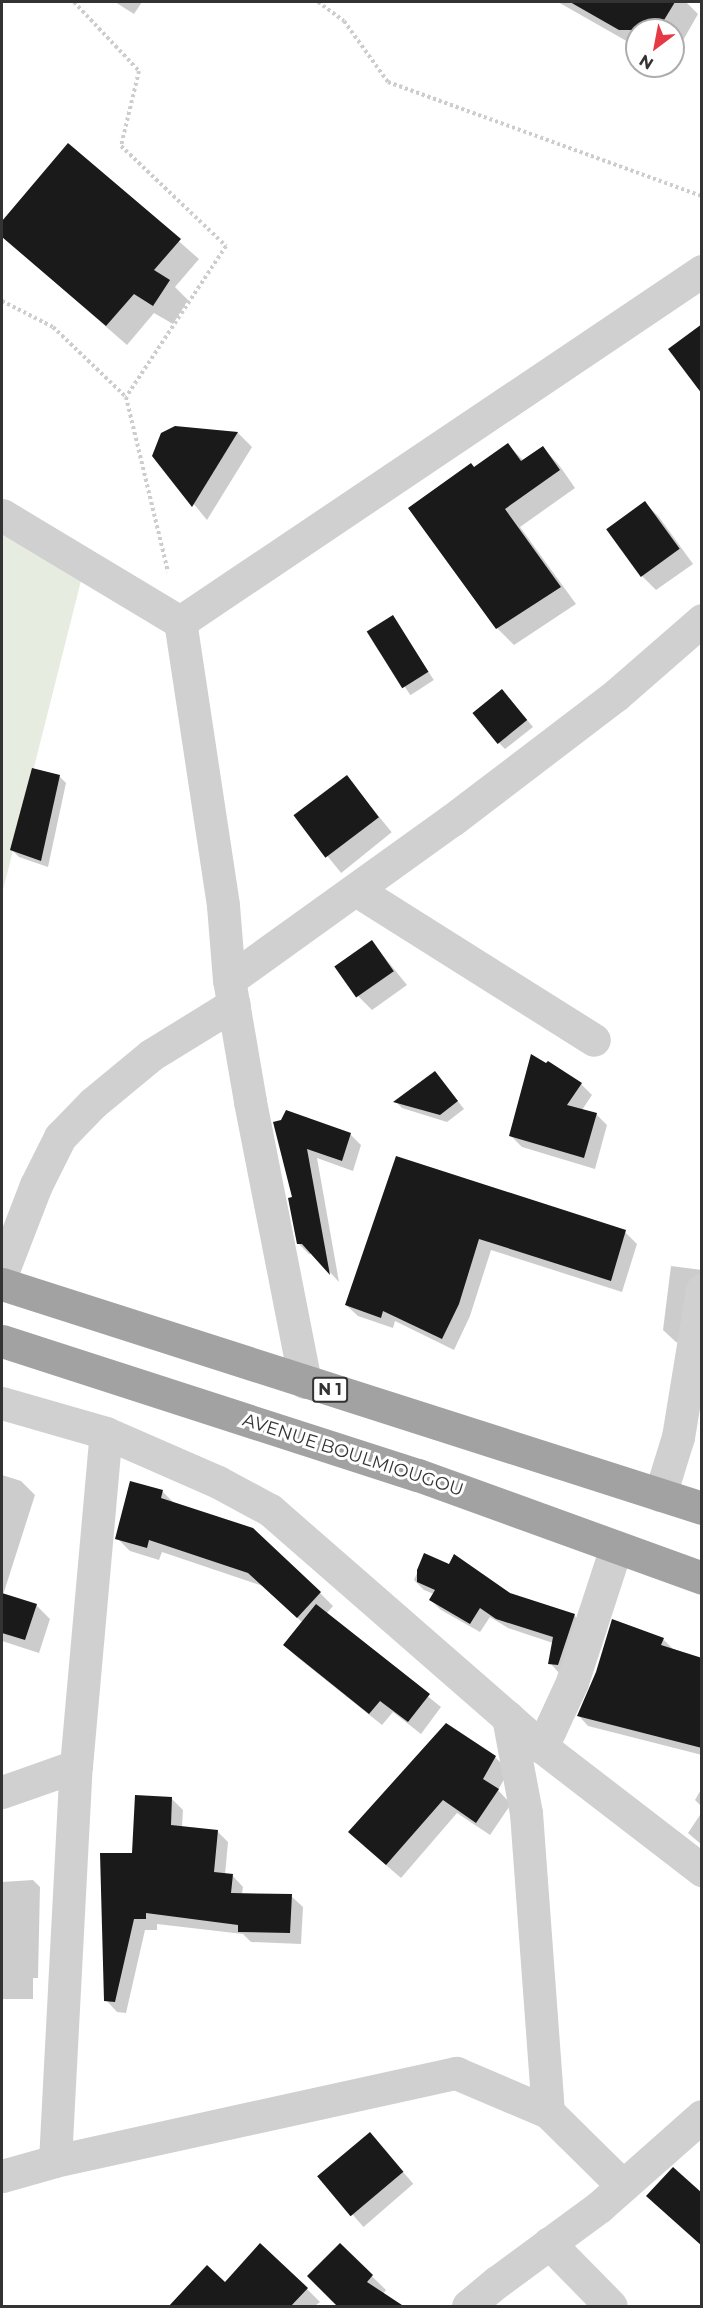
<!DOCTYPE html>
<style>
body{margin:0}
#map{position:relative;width:703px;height:2308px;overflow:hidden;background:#fff;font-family:Montserrat,sans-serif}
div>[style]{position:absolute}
.green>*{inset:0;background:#e6ecdf}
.shadow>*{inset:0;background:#0003;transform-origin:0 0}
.building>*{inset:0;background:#1a1a1a;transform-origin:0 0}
.path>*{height:4px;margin-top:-2px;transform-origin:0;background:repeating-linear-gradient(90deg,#cdcdcd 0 3px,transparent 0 6px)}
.minor>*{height:33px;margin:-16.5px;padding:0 16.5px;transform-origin:16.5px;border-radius:16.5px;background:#d0d0d0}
.trunk>*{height:33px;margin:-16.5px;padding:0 16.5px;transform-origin:16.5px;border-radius:16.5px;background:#a2a2a2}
span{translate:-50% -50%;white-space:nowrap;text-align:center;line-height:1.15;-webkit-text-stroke:6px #fff;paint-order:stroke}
.shield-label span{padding:2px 4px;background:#fff;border:2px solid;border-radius:4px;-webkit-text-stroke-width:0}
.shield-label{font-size:16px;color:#333;font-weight:700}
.street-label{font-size:18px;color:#333}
.frame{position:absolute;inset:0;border:3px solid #333;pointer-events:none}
.north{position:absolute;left:625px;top:18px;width:60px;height:60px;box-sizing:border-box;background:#fff;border:2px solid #adadad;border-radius:50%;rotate:212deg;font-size:16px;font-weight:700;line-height:24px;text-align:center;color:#333}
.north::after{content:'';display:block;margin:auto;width:21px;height:27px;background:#e63946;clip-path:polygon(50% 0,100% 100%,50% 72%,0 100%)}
</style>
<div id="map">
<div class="green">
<i style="clip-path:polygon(2px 517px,85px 565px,2px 894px)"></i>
</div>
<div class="shadow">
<i style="clip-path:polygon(115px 2px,142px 2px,134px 14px)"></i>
<i style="clip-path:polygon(558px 2px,686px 2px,698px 14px,673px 58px,673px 30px,637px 30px,637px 47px)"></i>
<i style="clip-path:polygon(69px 145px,199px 259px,175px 287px,188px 300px,173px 324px,154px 313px,127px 345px,2px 236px,2px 224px)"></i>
<i style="clip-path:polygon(175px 428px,238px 433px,252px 447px,207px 520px,154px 456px)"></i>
<i style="clip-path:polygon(508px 445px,524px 461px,543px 448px,559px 465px,575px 488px,520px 527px,576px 604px,514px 645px,497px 628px,475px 469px)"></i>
<i style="clip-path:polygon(645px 503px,659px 517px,693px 564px,656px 590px,642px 576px,608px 529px)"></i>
<i style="left:393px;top:617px;width:75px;height:28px;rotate:57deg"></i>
<i style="clip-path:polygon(509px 698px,533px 727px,505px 749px,498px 742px)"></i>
<i style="clip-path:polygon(59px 776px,66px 783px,48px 867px,19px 857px,12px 850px)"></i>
<i style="left:347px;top:777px;width:71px;height:65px;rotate:51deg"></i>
<i style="clip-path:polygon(372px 942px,407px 985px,372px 1010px,358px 996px)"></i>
<i style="clip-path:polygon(441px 1080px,464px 1109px,447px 1122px,402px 1108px,396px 1102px)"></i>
<i style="clip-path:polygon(581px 1084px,592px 1095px,582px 1110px,596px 1114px,607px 1125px,595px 1169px,522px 1147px,510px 1135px)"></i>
<i style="clip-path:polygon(275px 1123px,350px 1134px,361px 1145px,353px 1171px,317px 1158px,339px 1282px,313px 1254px,309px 1254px,299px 1244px,294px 1198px)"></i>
<i style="clip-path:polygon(397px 1158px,625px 1232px,637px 1244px,622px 1292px,491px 1250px,470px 1316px,454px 1350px,395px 1321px,393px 1328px,358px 1316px,346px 1305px)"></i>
<i style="clip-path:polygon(671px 1266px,702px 1270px,702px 1288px,688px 1344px,676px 1342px,663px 1330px)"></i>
<i style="clip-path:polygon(2px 1475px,21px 1481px,35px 1495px,3px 1595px,36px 1605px,50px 1619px,39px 1653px,2px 1641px)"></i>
<i style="clip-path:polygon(162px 1491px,175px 1504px,251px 1529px,320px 1593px,333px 1606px,326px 1614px,441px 1707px,421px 1734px,393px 1712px,382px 1725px,297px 1657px,285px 1645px,303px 1623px,263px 1586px,162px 1552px,159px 1560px,130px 1551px,117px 1538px)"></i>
<i style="clip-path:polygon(425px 1555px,509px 1594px,574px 1615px,583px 1625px,559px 1673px,550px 1663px,553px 1643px,508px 1628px,490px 1617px,480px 1632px,441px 1610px,431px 1600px,434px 1594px,424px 1590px,414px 1580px)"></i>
<i style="clip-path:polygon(663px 1639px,673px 1649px,702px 1660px,702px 1755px,588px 1726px,579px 1716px)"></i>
<i style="clip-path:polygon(495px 1757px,509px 1771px,498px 1790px,511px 1804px,490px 1835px,457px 1813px,401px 1878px,364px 1846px)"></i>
<i style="clip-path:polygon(702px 1788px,702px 1807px,695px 1800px)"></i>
<i style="clip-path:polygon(172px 1799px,183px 1810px,182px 1827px,217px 1831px,228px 1842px,225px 1875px,232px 1875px,243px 1887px,242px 1894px,291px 1896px,303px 1907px,301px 1944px,251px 1942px,243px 1934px,157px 1924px,157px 1930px,145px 1930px,126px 2013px,117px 2012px,106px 2000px,133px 1855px)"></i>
<i style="clip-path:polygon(702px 1812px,702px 1845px,688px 1833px)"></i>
<i style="clip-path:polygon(33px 1880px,40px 1887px,38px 1978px,33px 1978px,33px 1999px,2px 1999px,2px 1882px)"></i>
<i style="left:370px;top:2134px;width:66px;height:66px;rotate:49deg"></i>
<i style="clip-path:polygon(340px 2245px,386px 2290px,383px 2294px,340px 2306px)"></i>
<i style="clip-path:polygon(225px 2284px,302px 2284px,320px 2302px,315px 2306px,170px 2306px)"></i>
</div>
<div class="building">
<i style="clip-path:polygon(570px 2px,675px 2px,658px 30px,619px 30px)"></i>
<i style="clip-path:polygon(68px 143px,181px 239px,154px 270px,170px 280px,153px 306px,134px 294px,106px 326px,2px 237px,2px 221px)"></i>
<i style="clip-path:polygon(702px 324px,702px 394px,668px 349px)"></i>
<i style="clip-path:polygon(175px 426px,238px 432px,192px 507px,152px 456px,161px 433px)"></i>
<i style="clip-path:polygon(508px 443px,521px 461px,543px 446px,560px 470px,505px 509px,561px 587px,496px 629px,408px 508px,471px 463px,474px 467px)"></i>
<i style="left:645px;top:501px;width:59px;height:48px;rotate:54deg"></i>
<i style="left:393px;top:615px;width:67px;height:31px;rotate:58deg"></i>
<i style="left:502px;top:689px;width:40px;height:38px;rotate:51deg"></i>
<i style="clip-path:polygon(32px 768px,60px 775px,41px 861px,10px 850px)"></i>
<i style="left:347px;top:775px;width:53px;height:67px;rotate:53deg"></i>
<i style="left:372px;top:940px;width:38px;height:46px;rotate:55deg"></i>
<i style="clip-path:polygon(531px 1054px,546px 1063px,548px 1061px,582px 1083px,567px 1105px,597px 1113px,584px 1158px,509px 1136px)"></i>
<i style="clip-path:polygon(435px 1071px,458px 1101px,440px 1115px,393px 1102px)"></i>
<i style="clip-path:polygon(286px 1110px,351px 1133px,342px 1161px,307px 1149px,330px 1275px,302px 1244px,297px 1244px,288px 1198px,292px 1197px,273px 1122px,281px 1120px)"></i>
<i style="clip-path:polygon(396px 1156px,626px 1230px,611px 1281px,479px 1239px,459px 1304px,442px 1339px,383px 1311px,381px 1318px,345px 1305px)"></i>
<i style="clip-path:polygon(130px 1481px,163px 1490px,161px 1498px,253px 1528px,321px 1592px,297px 1618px,248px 1573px,149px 1540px,147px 1548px,115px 1539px)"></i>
<i style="clip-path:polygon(424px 1553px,449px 1564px,454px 1554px,510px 1593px,575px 1614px,558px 1665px,548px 1664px,553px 1637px,496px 1619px,480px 1608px,470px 1624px,429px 1600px,435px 1590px,417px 1582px,417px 1570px)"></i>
<i style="clip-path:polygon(2px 1593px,37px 1604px,25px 1640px,2px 1633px)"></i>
<i style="clip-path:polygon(316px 1604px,430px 1694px,408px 1722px,380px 1701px,369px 1714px,283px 1645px)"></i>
<i style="clip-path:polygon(612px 1619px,664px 1638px,661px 1645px,702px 1658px,702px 1748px,577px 1716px,596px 1672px)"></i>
<i style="clip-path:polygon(446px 1723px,496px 1756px,483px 1779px,499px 1789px,476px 1823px,443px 1800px,386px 1865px,348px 1832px)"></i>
<i style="clip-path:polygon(135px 1795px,172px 1797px,171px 1825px,218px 1830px,214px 1872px,233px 1874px,231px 1893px,292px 1894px,290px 1933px,238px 1932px,238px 1925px,146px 1913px,146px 1919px,134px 1919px,115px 2002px,104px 2001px,100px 1853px,132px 1853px)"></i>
<i style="left:370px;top:2132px;width:52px;height:69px;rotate:50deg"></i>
<i style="clip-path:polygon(673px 2167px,702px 2193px,702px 2246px,646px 2196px)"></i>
<i style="clip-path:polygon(260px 2243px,308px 2288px,290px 2307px,168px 2307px,207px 2265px,225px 2282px)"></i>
<i style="clip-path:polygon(340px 2243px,373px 2275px,367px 2282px,405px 2307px,338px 2307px,307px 2276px)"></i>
</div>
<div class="path">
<i style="left:74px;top:2px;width:95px;rotate:46.7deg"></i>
<i style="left:139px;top:71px;width:77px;rotate:103.5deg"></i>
<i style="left:121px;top:146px;width:145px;rotate:43.6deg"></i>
<i style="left:226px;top:246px;width:181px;rotate:123.5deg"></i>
<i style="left:126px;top:397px;width:180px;rotate:76.5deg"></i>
<i style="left:318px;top:2px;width:32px;rotate:36deg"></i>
<i style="left:344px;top:21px;width:75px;rotate:54.2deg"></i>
<i style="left:388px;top:82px;width:334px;rotate:20deg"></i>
<i style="left:2px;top:301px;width:57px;rotate:27deg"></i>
<i style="left:53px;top:327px;width:101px;rotate:43.8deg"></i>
</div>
<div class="minor">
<i style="left:2px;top:515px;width:208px;rotate:31deg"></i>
<i style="left:356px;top:890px;width:281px;rotate:32.2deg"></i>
<i style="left:229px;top:980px;width:274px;rotate:-35.7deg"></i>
<i style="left:452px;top:820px;width:206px;rotate:-37.3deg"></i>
<i style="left:616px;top:695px;width:114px;rotate:-41.1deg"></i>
<i style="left:2px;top:1273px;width:94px;rotate:-68.9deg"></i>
<i style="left:36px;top:1185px;width:54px;rotate:-63.4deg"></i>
<i style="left:60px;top:1137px;width:47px;rotate:-45.9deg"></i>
<i style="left:93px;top:1103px;width:75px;rotate:-39.6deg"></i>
<i style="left:151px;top:1055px;width:97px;rotate:-31.6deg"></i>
<i style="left:305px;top:1382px;width:286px;rotate:-101.1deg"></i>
<i style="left:250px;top:1101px;width:123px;rotate:-99.8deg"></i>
<i style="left:229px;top:980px;width:75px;rotate:-94.6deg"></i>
<i style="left:223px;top:905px;width:286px;rotate:-98.6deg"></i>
<i style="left:180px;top:622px;width:629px;rotate:-33.92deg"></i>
<i style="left:2px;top:1403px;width:108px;rotate:16.1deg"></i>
<i style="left:106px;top:1433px;width:122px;rotate:23.6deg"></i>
<i style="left:218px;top:1482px;width:59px;rotate:28.3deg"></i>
<i style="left:270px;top:1510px;width:361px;rotate:41.1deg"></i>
<i style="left:542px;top:1747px;width:202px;rotate:37.6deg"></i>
<i style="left:660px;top:1495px;width:61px;rotate:-72.8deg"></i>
<i style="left:678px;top:1437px;width:149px;rotate:-80.7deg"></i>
<i style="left:508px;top:1717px;width:98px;rotate:79.4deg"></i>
<i style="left:526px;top:1813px;width:300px;rotate:85.8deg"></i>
<i style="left:542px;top:1747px;width:72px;rotate:-65.2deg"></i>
<i style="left:572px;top:1682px;width:142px;rotate:-71.9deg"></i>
<i style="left:2px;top:1792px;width:78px;rotate:-19.4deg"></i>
<i style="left:55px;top:2161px;width:396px;rotate:-87deg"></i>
<i style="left:76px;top:1766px;width:334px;rotate:-84.9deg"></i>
<i style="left:2px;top:2176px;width:55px;rotate:-15.8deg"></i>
<i style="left:55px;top:2161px;width:411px;rotate:-12.4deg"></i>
<i style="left:456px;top:2073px;width:100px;rotate:23deg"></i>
<i style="left:548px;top:2112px;width:105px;rotate:44.6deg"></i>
<i style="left:549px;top:2243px;width:88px;rotate:45.5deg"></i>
<i style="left:468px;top:2306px;width:38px;rotate:-40deg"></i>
<i style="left:497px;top:2282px;width:127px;rotate:-36.3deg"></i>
<i style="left:599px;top:2207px;width:137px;rotate:-41.5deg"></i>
</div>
<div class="trunk">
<i style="left:2px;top:1284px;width:735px;rotate:17.74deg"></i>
<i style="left:2px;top:1341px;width:437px;rotate:17.9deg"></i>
<i style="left:418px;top:1475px;width:302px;rotate:19.9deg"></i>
</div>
<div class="shield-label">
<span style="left:330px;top:1390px">N 1</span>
</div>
<div class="street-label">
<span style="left:353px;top:1455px;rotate:18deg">AVENUE BOULMIOUGOU</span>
</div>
<div class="frame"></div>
<div class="north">N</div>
</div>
